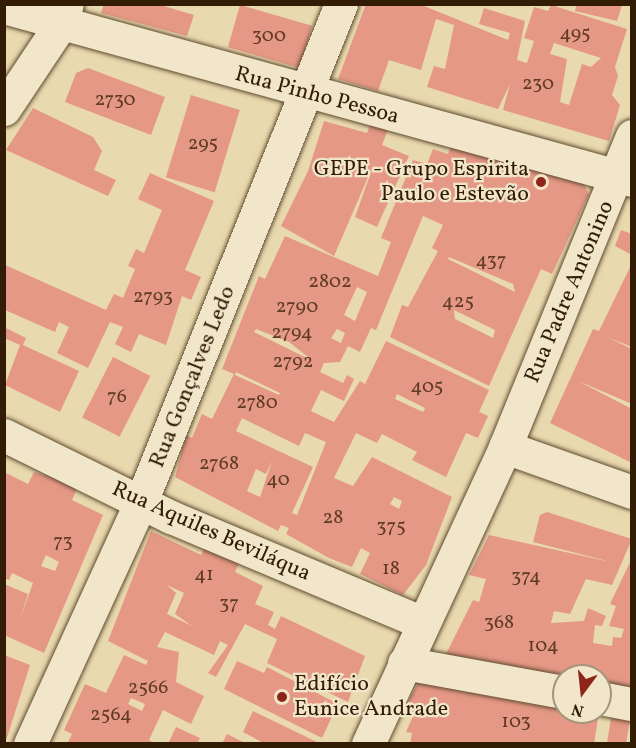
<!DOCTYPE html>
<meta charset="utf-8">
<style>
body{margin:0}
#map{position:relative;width:636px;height:748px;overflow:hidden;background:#e9d9ae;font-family:Vollkorn,serif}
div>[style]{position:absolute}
.building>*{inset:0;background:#e59885;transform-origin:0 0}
.roads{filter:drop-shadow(0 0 2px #604b30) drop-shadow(0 0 2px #604b30)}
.minor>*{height:33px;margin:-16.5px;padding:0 16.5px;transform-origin:16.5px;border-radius:16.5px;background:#f1e6ca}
.tertiary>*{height:33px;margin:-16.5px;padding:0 16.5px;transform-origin:16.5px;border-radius:16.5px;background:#f1e6ca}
.dots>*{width:16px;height:16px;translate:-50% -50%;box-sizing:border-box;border:3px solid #f1e6ca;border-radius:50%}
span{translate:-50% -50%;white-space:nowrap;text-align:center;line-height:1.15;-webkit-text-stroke:4.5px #f1e6ca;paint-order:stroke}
.number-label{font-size:20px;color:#5f3b26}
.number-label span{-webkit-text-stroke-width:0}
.street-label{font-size:22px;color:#321c06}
.poi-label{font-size:22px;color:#321c06}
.right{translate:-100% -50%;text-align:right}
.left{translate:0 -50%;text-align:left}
.frame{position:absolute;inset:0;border:6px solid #321c06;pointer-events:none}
.north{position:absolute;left:552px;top:664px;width:60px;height:60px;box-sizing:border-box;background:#f1e6ca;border:2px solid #a5957c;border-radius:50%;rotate:195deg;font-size:16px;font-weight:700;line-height:24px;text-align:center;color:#321c06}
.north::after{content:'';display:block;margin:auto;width:21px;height:27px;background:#8f2418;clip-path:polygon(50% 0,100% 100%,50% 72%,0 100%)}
</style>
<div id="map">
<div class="building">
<i style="clip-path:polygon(104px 4px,157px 4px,194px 15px,187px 36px,101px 13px)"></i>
<i style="clip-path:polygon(evenodd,366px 4px,419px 4px,508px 40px,510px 33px,479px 24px,484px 8px,525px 21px,517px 60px,527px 63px,534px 41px,524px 38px,534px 7px,548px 11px,551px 5px,627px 29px,615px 67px,618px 76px,612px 95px,620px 105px,609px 141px,503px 110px,510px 84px,498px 109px,427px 87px,434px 66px,445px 69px,454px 25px,436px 19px,421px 70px,389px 60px,378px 91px,338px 79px,366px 4px,554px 43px,601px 58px,591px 67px,582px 64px,569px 105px,560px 102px,567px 59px,550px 54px,554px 43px)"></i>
<i style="clip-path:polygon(577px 4px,621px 4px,622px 5px,617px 21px,575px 11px)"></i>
<i style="left:240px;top:5px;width:75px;height:44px;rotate:16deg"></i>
<i style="clip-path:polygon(88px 68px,165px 97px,151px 135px,65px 102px,76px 73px)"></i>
<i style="left:191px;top:95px;width:51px;height:86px;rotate:17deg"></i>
<i style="clip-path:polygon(33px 108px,93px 137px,102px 151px,94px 170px,116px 180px,108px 196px,6px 150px)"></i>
<i style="clip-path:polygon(324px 121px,367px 133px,370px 125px,388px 130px,382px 145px,409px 156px,377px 227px,355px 217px,375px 161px,334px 256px,281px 226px,308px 171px)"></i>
<i style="clip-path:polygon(evenodd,451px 146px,582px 181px,589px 194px,552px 274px,541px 269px,489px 386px,390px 337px,402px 305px,408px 307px,438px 251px,432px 248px,443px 225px,423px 216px,376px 330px,371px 328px,360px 352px,348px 346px,340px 362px,324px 363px,320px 372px,343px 383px,347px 375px,354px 379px,344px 401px,321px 390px,311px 411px,334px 422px,360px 381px,365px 384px,386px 341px,489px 390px,479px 412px,488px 416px,478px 438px,466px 433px,446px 477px,412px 460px,417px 452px,382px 434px,377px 443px,356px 433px,334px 478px,353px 486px,372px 457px,452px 497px,426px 565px,403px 595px,360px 574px,370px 553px,361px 548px,352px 567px,329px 558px,286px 534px,289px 528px,281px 525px,278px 531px,175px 477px,186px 435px,192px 438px,202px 414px,212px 419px,234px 374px,222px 369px,259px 276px,265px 279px,285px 236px,378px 276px,391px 242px,381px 238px,413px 160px,427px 164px,433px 149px,448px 154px,451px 146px,449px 257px,513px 284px,515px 292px,448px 259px,449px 257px,451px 146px,357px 287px,367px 292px,355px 321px,344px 315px,357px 287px,451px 146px,454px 310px,495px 330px,493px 338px,455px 319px,454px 310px,451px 146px,256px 329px,289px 342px,313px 361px,254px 332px,256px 329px,451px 146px,337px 329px,345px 333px,341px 343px,331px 338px,337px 329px,451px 146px,236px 372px,280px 393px,279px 395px,235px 375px,236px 372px,451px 146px,397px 394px,425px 408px,423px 412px,395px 399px,397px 394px,451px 146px,242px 418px,299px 446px,305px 433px,326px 442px,297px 515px,292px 513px,313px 467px,236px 431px,242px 418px,451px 146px,272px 461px,260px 497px,247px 491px,256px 469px,266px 474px,272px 461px,451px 146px,394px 497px,402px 501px,399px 509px,390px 504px,394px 497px)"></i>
<i style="clip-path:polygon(150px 173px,214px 201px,185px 270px,201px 277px,191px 300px,182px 296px,166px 345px,139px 334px,131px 352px,115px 344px,123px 327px,110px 322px,88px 368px,57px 353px,69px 327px,59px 322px,55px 332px,5px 310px,5px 265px,106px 310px,114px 294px,123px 298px,135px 269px,128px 266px,136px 249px,144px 253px,162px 210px,138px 199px)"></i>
<i style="clip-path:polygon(621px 230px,632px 234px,632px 255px,615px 246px)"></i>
<i style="clip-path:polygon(632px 263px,632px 347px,607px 337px,632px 349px,632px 404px,578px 381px,632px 409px,632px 463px,550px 423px,593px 329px,599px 331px)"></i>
<i style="clip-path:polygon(4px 327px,26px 338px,23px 345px,79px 371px,60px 412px,5px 385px,20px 345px,4px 338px)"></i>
<i style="left:113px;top:357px;width:42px;height:68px;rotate:27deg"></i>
<i style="clip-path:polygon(evenodd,4px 472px,28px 484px,34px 472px,54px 478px,77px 489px,72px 500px,103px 515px,44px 653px,4px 635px,4px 584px,28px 594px,20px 619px,33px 583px,12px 573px,9px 580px,4px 578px,4px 472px,46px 555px,59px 562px,55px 571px,41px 566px,46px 555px)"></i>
<i style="clip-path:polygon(547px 512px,632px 539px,612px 585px,586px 579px,570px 614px,554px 611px,551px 623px,584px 621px,588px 608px,606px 616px,602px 626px,595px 625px,593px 643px,612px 646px,613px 637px,621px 638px,624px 629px,609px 626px,616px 606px,610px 604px,632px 558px,632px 688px,600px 682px,600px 676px,528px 672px,446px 654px,473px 600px,479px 602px,486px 579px,469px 575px,489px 535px,615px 563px,533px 542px,540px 515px)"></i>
<i style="clip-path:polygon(evenodd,151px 531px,201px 555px,204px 548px,239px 563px,235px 572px,263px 586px,255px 604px,274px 612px,268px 625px,275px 629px,281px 616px,365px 656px,348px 702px,267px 663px,277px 639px,245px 624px,216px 677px,208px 673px,228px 645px,220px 641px,214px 655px,165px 632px,157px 647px,179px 652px,176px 682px,204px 696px,191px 724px,163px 710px,149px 740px,155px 744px,67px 744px,72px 734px,64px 730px,85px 684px,106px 693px,124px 655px,146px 665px,148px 661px,108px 641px,151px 531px,167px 585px,184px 593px,175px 614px,192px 626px,167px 614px,176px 593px,167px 585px,151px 531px,131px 698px,145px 704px,142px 711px,128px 704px,131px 698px)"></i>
<i style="clip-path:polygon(4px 655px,30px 665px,5px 744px,4px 744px)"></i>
<i style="clip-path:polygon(237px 661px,264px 673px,267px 667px,338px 704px,322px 738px,224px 689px)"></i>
<i style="clip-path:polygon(434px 681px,564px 707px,564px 712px,599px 712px,594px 744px,410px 744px,412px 733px,406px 732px,414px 714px,406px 711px,411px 696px,419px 682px,432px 686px)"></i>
<i style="clip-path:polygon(253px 711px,321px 744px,265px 744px,243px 732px)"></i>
<i style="left:611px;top:718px;width:19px;height:26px;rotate:9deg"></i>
<i style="clip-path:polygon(176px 727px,200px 738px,197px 744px,168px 744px)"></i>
<i style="clip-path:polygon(227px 734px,247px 744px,222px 744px)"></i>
</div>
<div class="roads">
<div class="minor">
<i style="left:4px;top:7px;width:651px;rotate:15.4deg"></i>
<i style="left:4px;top:435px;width:186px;rotate:26.2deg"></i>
<i style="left:171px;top:517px;width:271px;rotate:22.8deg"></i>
<i style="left:505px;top:447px;width:135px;rotate:19.5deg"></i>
<i style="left:404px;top:663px;width:163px;rotate:10.3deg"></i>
<i style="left:600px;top:698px;width:33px;rotate:11deg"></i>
<i style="left:30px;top:744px;width:266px;rotate:-65.4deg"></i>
<i style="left:141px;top:502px;width:537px;rotate:-68.12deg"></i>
<i style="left:368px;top:744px;width:327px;rotate:-65.2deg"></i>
<i style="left:505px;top:447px;width:336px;rotate:-67.8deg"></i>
</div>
<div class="tertiary">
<i style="left:4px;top:109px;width:101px;rotate:-56.3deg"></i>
<i style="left:60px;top:25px;width:22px;rotate:-72deg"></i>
</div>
</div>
<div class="dots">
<i style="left:541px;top:182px;background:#8f2418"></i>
<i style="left:282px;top:697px;background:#8f2418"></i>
</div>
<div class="number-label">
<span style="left:575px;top:34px">495</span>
<span style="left:269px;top:36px">300</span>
<span style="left:538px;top:84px">230</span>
<span style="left:115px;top:100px">2730</span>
<span style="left:203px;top:144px">295</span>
<span style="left:491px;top:261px">437</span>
<span style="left:330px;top:282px">2802</span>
<span style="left:153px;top:297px">2793</span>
<span style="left:458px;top:302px">425</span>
<span style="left:297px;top:307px">2790</span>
<span style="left:292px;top:333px">2794</span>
<span style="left:293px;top:362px">2792</span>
<span style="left:427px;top:387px">405</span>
<span style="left:117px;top:397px">76</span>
<span style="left:257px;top:403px">2780</span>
<span style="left:219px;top:464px">2768</span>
<span style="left:278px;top:480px">40</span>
<span style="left:333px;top:518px">28</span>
<span style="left:391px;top:527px">375</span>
<span style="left:63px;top:542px">73</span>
<span style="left:391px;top:569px">18</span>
<span style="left:204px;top:575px">41</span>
<span style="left:526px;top:577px">374</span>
<span style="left:229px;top:604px">37</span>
<span style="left:499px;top:623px">368</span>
<span style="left:543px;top:646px">104</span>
<span style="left:148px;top:688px">2566</span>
<span style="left:111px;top:715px">2564</span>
<span style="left:516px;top:722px">103</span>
</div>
<div class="street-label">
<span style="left:317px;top:96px;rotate:15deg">Rua Pinho Pessoa</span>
<span style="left:570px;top:292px;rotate:-67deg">Rua Padre Antonino</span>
<span style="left:193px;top:377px;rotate:-68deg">Rua Gonçalves Ledo</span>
<span style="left:211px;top:532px;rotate:24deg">Rua Aquiles Beviláqua</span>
</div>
<div class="poi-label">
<span class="right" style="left:529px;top:182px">GEPE - Grupo Espirita<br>Paulo e Estevão</span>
<span class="left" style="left:294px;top:697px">Edifício<br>Eunice Andrade</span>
</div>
<div class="frame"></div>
<div class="north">N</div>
</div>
